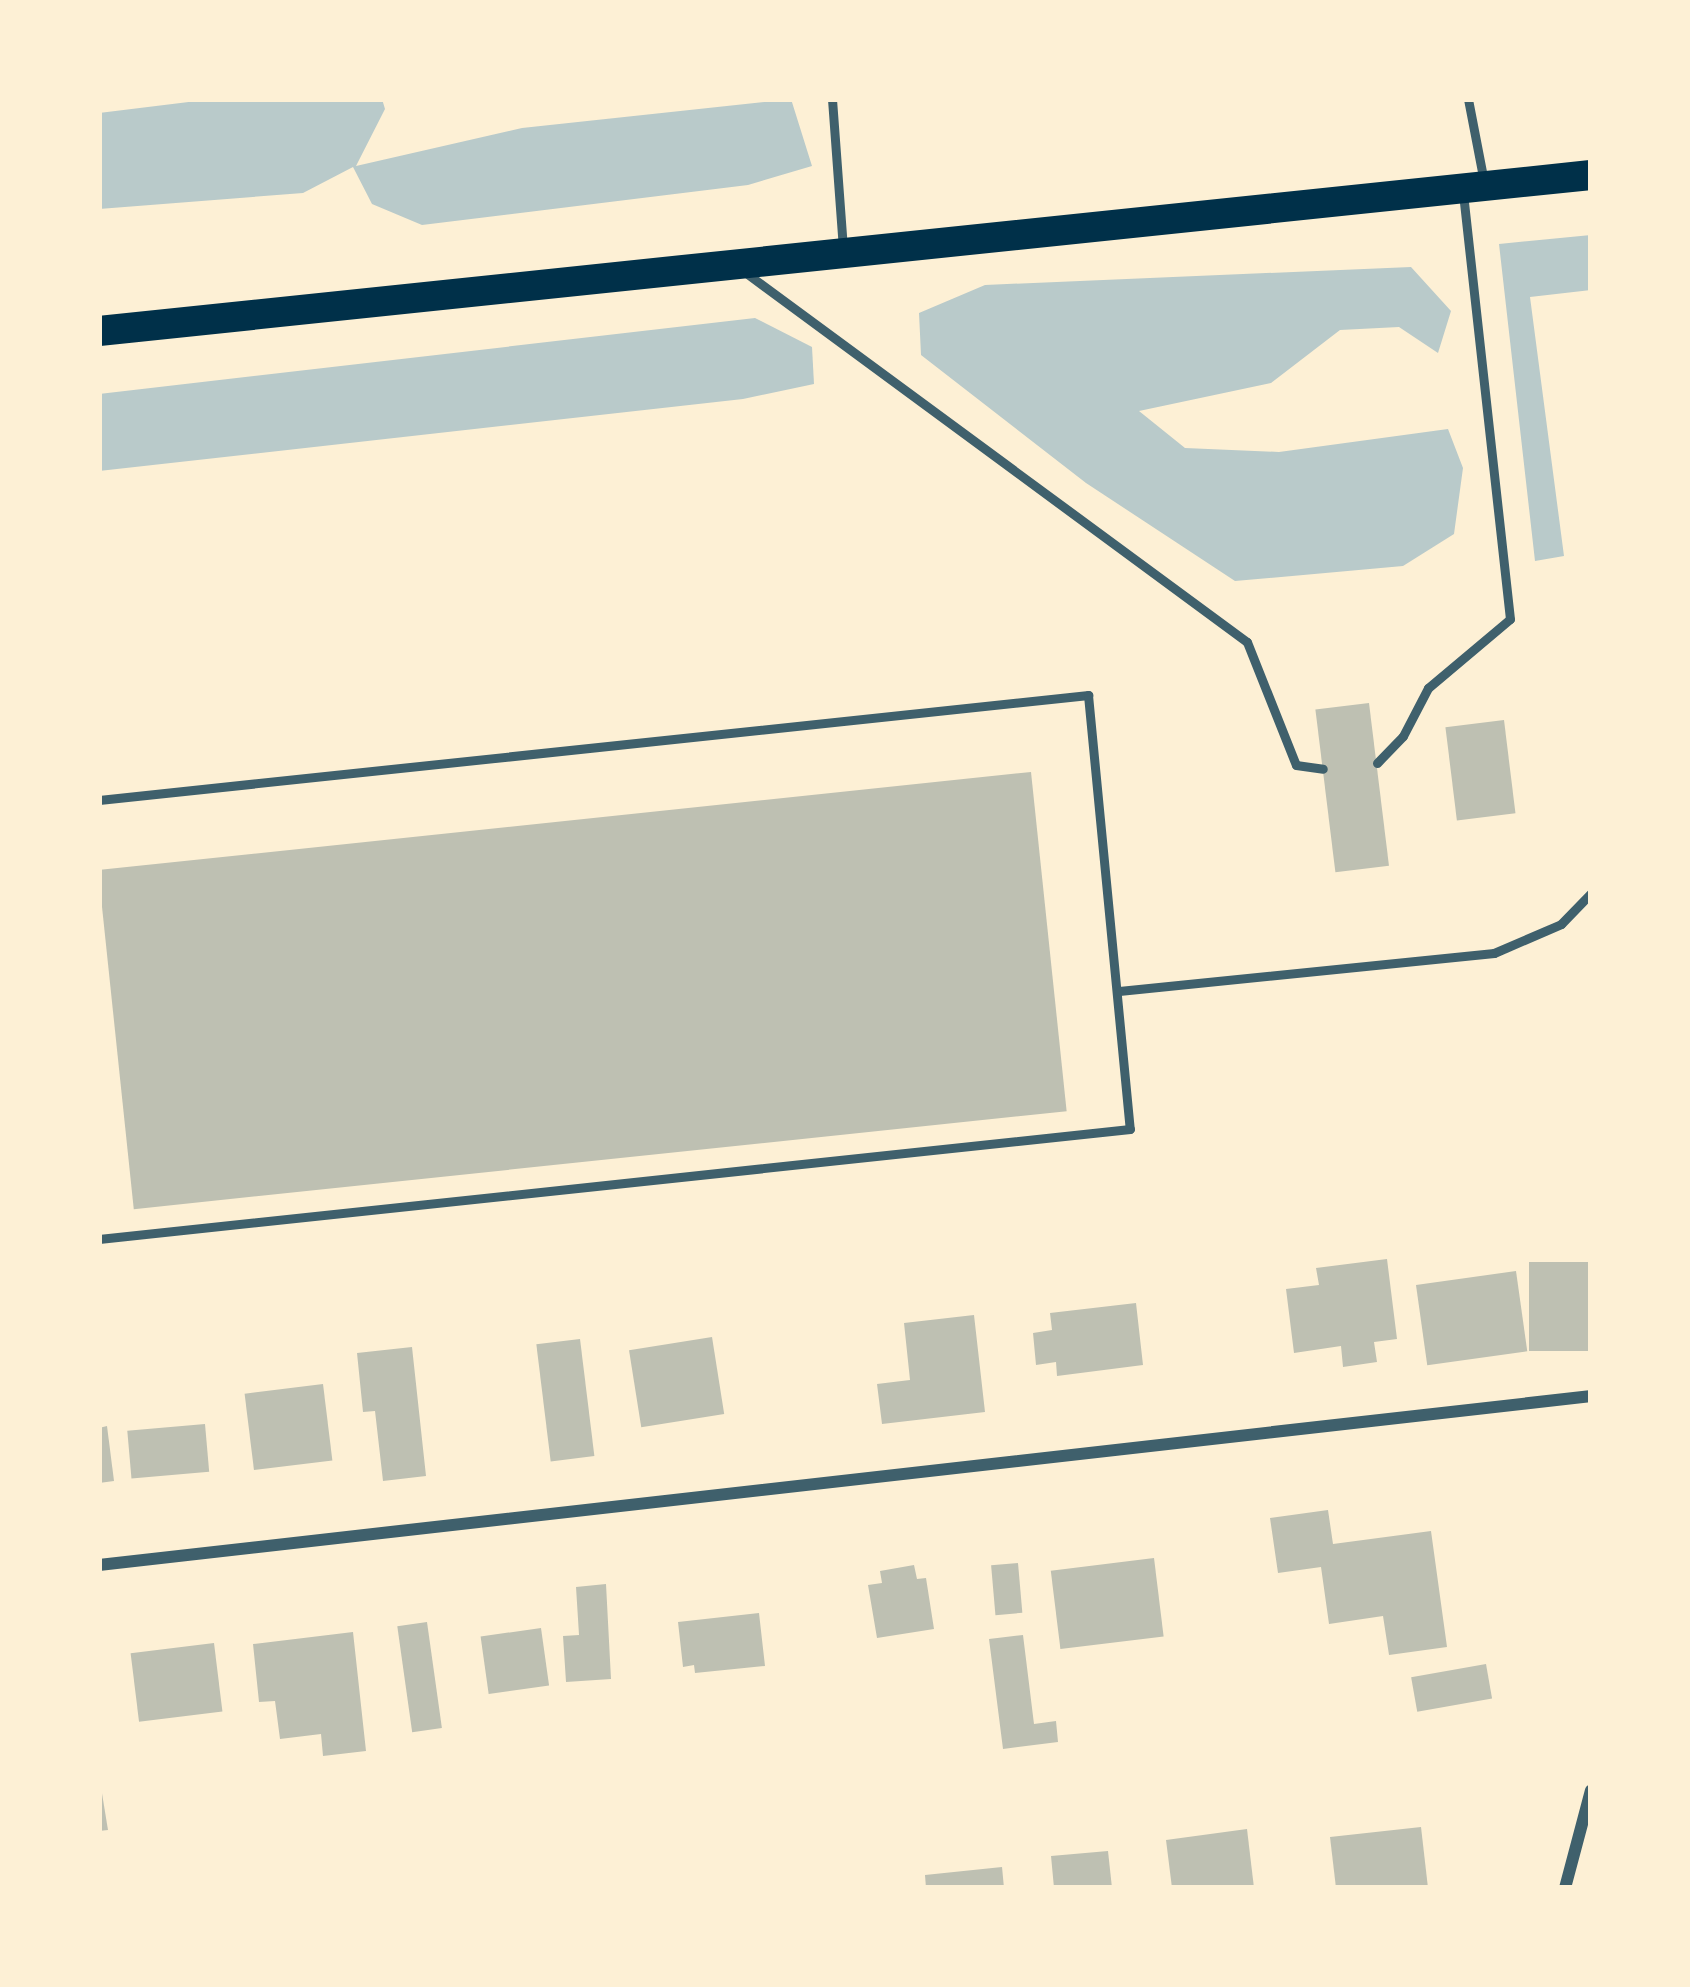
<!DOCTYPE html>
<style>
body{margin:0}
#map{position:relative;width:1690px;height:1987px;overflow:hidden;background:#fdf0d5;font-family:Commissioner,sans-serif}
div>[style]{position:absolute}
.green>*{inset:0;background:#b9caca}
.building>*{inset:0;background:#bec0b2;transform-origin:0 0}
.service>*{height:9px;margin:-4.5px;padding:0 4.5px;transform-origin:4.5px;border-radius:4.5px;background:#3f606c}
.minor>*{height:12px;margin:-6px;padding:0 6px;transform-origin:6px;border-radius:6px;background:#3f606c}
.primary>*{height:30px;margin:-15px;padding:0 15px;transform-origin:15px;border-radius:15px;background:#003049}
span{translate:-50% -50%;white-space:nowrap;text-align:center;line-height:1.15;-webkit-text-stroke:12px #fdf0d5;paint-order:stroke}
.frame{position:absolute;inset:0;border:102px solid #fdf0d5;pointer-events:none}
</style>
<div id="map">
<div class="green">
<i style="clip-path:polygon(213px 99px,382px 99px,385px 109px,356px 166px,522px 128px,791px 99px,812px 166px,748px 185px,422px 225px,372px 204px,353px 167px,303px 193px,99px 209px,99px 113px)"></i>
<i style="clip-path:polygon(1591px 235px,1591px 290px,1530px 297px,1564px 556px,1535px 561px,1499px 244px)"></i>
<i style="clip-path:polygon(1411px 267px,1451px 311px,1438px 353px,1399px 327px,1340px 330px,1271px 383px,1139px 411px,1185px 448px,1279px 452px,1448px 429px,1463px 468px,1454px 534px,1403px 566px,1235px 581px,1086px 483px,921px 355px,919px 313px,985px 285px)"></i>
<i style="clip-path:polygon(755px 318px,812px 347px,814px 384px,743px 399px,99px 471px,99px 394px)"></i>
</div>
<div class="building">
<i style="left:1369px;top:703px;width:164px;height:54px;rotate:83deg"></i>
<i style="left:1504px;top:720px;width:94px;height:59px;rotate:83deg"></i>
<i style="left:1031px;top:772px;width:341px;height:938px;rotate:84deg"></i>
<i style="clip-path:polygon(1387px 1259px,1397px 1339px,1374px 1342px,1377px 1362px,1343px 1367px,1341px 1346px,1294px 1353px,1286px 1289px,1319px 1285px,1316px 1268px)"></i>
<i style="left:1591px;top:1262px;width:89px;height:62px;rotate:90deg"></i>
<i style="left:1516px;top:1271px;width:81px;height:101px;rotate:82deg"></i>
<i style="clip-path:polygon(1136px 1303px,1143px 1365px,1057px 1376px,1056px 1362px,1036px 1365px,1033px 1333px,1052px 1330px,1050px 1313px)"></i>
<i style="clip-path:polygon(974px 1315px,985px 1412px,882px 1424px,877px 1384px,910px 1380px,904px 1323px)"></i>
<i style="left:712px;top:1337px;width:78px;height:84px;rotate:81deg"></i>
<i style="left:580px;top:1339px;width:118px;height:44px;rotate:83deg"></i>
<i style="clip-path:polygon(412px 1347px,426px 1476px,383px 1481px,375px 1411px,363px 1412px,357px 1353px)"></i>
<i style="left:323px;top:1384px;width:77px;height:79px;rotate:83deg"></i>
<i style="left:205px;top:1424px;width:48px;height:78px;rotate:85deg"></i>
<i style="clip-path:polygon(107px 1426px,114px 1481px,99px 1483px,99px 1428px)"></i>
<i style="clip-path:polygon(1328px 1510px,1333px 1544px,1431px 1531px,1447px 1647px,1389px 1655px,1383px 1616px,1329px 1624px,1321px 1567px,1278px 1573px,1270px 1518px)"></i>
<i style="left:1154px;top:1558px;width:79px;height:104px;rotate:83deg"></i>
<i style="left:1018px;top:1563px;width:50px;height:27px;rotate:85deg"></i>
<i style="clip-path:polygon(914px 1565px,917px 1579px,926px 1578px,934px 1629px,877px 1638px,868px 1585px,882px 1583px,880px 1571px)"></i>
<i style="clip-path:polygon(606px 1584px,611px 1679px,566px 1682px,563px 1636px,579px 1635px,576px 1587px)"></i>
<i style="clip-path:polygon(759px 1613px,765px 1666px,695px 1673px,694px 1665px,683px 1667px,678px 1622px)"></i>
<i style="left:427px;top:1622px;width:107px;height:30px;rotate:82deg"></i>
<i style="left:541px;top:1628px;width:58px;height:61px;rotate:82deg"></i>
<i style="clip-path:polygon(353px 1632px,366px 1751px,323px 1756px,321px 1734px,280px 1739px,275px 1701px,259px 1702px,253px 1644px)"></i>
<i style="clip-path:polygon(1023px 1635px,1034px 1724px,1056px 1721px,1058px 1742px,1003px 1749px,989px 1639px)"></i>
<i style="left:214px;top:1643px;width:69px;height:84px;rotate:83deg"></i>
<i style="left:1486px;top:1664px;width:35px;height:76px;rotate:80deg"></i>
<i style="clip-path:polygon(99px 1775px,108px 1830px,99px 1831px)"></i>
<i style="clip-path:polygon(1421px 1827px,1428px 1888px,1336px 1888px,1330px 1837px)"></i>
<i style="clip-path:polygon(1247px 1829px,1254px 1888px,1172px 1888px,1166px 1840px)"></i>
<i style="clip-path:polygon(1108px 1851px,1112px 1888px,1054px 1888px,1051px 1856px)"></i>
<i style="clip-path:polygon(1002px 1867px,1004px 1888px,926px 1888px,925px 1875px)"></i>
</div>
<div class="service">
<i style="left:832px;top:99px;width:150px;rotate:85.8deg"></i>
<i style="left:1468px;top:99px;width:85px;rotate:79.1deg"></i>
<i style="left:746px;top:273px;width:622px;rotate:36.37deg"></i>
<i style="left:1247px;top:642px;width:132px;rotate:68.3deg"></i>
<i style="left:1296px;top:765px;width:27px;rotate:8deg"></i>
<i style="left:1377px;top:763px;width:37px;rotate:-46deg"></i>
<i style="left:1403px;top:736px;width:54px;rotate:-62.5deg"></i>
<i style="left:1428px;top:688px;width:107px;rotate:-40.1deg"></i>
<i style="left:1510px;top:619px;width:426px;rotate:-96.3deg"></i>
<i style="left:99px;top:800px;width:995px;rotate:-6.06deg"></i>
<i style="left:1088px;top:695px;width:436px;rotate:84.5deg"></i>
<i style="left:1130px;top:1129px;width:1037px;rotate:173.91deg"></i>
<i style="left:1119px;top:991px;width:377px;rotate:-5.8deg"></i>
<i style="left:1494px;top:953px;width:73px;rotate:-23.4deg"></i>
<i style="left:1561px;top:924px;width:43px;rotate:-45.9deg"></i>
</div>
<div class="minor">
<i style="left:99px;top:1565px;width:1502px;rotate:-6.46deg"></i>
<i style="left:1565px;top:1888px;width:101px;rotate:-75.1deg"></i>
</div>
<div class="primary">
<i style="left:99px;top:331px;width:1500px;rotate:-5.97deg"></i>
</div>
<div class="frame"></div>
</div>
